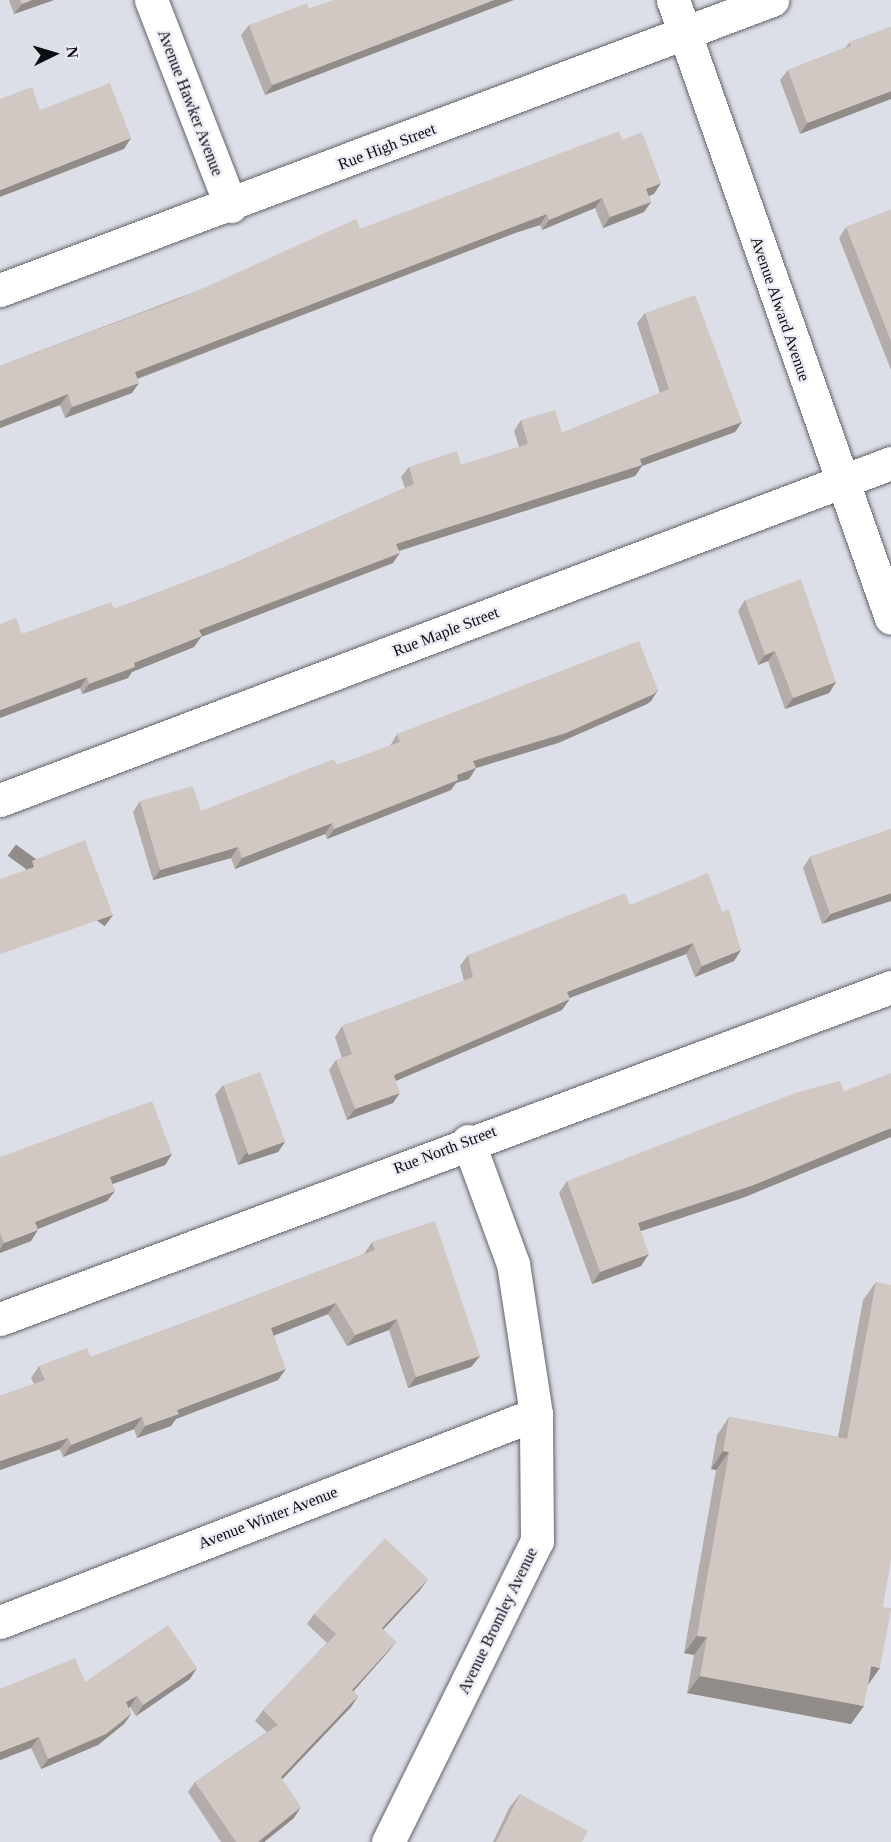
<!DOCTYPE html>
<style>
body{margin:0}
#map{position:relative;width:891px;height:1842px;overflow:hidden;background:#dddfe8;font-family:Georgia,serif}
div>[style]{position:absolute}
.roads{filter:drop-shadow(0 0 2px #62636b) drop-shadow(0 0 2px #62636b)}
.minor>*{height:33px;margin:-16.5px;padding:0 16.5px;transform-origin:16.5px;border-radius:16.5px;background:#fff}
.wall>*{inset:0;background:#b4aca8}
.shaded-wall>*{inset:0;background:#928c88;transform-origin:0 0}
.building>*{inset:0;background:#d1c8c3;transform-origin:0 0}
span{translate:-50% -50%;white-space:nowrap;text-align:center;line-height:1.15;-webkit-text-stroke:4.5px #ebecf5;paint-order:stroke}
.street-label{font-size:16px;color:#0c0d10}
.north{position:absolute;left:24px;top:24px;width:60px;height:60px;-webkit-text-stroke:4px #ebecf5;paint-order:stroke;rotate:85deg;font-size:16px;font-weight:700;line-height:24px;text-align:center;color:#0c0d10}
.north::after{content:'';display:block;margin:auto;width:21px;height:27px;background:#0c0d10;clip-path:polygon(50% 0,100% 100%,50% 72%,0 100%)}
</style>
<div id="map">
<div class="roads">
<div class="minor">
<i style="left:151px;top:0;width:221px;rotate:68.8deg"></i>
<i style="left:673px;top:0;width:655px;rotate:70.57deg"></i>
<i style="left:0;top:290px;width:825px;rotate:-20.59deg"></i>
<i style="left:0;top:800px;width:953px;rotate:-20.72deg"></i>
<i style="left:0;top:1319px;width:951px;rotate:-20.44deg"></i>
<i style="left:0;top:1622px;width:575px;rotate:-21.21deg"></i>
<i style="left:388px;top:1842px;width:336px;rotate:-63.7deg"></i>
<i style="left:537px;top:1541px;width:127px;rotate:-90.5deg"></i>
<i style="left:536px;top:1414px;width:152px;rotate:-98.7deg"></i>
<i style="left:513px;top:1264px;width:131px;rotate:-110.1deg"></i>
</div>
</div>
<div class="wall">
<i style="clip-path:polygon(9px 0,54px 0,14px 14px)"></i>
<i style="clip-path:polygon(335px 0,265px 95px,241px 35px,249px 25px,309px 9px)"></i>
<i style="clip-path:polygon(891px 27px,800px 134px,780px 80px,788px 70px,845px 48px,850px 42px)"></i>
<i style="clip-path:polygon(622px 140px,654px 194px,649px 196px,651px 202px,644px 212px,603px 228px,595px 208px,542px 230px,540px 225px,515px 233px,138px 379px,132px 393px,65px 418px,60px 405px,0 428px,0 366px,360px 229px)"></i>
<i style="clip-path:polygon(891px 210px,891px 370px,839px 238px,846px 227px)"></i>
<i style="clip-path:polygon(645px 313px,742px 422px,735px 432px,642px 466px,635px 476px,399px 551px,393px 563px,201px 637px,194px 647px,132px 672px,128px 678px,82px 694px,80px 688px,22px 634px,114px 609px,225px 567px,405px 488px,401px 477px,409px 467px,461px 465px,519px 447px,514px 431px,521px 420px,562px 433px,660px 393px,637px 323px)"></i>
<i style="clip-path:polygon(745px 600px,836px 682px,829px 693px,785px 709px,768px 661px,758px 665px,738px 611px)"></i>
<i style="clip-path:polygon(658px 690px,651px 701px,647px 704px,558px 743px,476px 768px,469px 779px,456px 783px,451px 790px,327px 839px,325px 834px,235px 869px,231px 858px,153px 880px,133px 812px,140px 801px,201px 811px,337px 765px,390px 746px,397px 734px)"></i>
<i style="clip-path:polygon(891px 829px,822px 924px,803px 868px,810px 857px)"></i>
<i style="clip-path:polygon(32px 861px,105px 926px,25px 870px)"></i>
<i style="clip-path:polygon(630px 905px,722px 912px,741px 950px,734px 961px,695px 977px,686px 954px,569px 998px,562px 1010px,396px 1081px,393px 1103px,347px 1120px,329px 1070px,336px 1060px,342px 1058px,335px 1037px,342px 1026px,464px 981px,460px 966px,468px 955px)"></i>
<i style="clip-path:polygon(223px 1085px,285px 1142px,278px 1152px,238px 1165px,215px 1095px)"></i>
<i style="clip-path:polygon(172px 1154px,165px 1165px,112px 1184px,115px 1191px,107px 1201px,38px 1229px,31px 1241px,0 1253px,0 1157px)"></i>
<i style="clip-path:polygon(567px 1181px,745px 1197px,641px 1231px,641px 1266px,592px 1284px,559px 1193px)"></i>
<i style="clip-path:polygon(372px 1242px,480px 1356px,471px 1367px,408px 1388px,389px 1330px,347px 1346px,328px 1314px,273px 1336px,278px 1380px,176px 1419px,171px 1426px,137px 1438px,134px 1429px,63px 1457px,60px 1449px,0 1470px,0 1396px,34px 1384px,31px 1378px,39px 1366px,91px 1357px,202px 1316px,364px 1254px)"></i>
<i style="clip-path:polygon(876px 1282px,868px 1685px,851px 1724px,687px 1693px,694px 1655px,684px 1653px,716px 1470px,711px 1469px,717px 1435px,729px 1417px,838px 1437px,863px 1300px)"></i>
<i style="clip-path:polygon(421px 1589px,383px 1630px,396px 1642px,388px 1652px,353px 1691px,358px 1696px,351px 1707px,282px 1779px,294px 1818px,264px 1842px,221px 1842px,188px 1792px,195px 1782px,267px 1732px,255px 1721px,263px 1710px,327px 1643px,307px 1624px,314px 1614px)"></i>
<i style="clip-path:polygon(190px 1679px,136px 1716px,130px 1707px,129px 1708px,131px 1714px,124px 1724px,98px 1745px,41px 1769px,31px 1748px,0 1760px,0 1689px,85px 1682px)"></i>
<i style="clip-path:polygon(520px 1794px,582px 1842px,493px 1842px,509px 1808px)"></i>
</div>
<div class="shaded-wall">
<i style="clip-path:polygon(32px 0,54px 0,14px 14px,22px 4px)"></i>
<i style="clip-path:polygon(494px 0,514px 0,265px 95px,272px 85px)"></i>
<i style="clip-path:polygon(891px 91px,891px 99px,800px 134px,807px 123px)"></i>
<i style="clip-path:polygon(131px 138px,124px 149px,0 197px,0 190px)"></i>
<i style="clip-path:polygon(661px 183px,654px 194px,639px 199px,646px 189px)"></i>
<i style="clip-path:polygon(602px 198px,595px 208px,542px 230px,549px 220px)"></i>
<i style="clip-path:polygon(651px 202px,644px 212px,603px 228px,610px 217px)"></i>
<i style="clip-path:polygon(547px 214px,540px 225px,515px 233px,128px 382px,135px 372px,523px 223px)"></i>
<i style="clip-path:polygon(139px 383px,132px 393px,65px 418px,72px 407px)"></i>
<i style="clip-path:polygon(68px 394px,60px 405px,0 428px,0 421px)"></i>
<i style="clip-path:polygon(742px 422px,735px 432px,642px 466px,635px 476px,389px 554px,396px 544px)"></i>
<i style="clip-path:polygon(400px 553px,393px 563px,201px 637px,194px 647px,132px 672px,128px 678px,82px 694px,89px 684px,199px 630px)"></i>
<i style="clip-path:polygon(775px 651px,768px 661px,758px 665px,765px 655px)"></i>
<i style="clip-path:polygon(87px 677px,80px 688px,0 718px,0 710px)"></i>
<i style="clip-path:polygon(836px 682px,829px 693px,785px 709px,793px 698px)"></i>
<i style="clip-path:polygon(658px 690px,651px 701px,647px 704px,558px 743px,476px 768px,469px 779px,456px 783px,451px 790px,327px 839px,334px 829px,457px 775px,473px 761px)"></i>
<i style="clip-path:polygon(332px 823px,325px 834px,235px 869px,242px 858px)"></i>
<i style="clip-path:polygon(238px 847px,231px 858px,153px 880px,160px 870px)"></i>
<i style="clip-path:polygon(891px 893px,891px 901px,822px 924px,830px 914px)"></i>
<i style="left:113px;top:915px;width:14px;height:120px;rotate:126deg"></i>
<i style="clip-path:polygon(693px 943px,686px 954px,559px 1002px,567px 992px)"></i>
<i style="clip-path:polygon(741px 950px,734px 961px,695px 977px,702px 966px)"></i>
<i style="clip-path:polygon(570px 999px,562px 1010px,386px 1085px,394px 1075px)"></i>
<i style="clip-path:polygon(400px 1093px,393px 1103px,347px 1120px,355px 1109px)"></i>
<i style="clip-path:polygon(891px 1128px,891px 1137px,745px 1197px,629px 1235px,638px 1223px)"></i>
<i style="clip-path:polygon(285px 1142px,278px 1152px,238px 1165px,245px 1154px)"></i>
<i style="clip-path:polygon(172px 1154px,165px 1165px,102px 1188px,110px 1177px)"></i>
<i style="clip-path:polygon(115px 1191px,107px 1201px,28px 1233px,35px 1222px)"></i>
<i style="clip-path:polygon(38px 1230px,31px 1241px,0 1253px,0 1249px,4px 1243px)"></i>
<i style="clip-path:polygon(649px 1254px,641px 1266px,592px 1284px,600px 1272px)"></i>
<i style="clip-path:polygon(336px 1303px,328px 1314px,263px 1340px,271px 1328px)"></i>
<i style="clip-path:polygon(397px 1319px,389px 1330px,347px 1346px,355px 1335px)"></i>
<i style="clip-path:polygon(480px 1356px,471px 1367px,408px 1388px,416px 1377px)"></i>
<i style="clip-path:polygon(286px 1369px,278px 1380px,176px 1419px,171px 1426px,137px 1438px,145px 1426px,177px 1410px)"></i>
<i style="clip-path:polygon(142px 1417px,134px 1429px,63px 1457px,71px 1445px)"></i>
<i style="clip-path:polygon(68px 1438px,60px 1449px,0 1470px,0 1461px)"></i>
<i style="clip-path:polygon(723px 1451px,729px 1452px,716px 1470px,711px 1469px)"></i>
<i style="clip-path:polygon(428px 1579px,421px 1589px,374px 1639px,382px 1628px)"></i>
<i style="clip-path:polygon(697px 1636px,707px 1637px,694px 1655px,684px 1653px)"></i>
<i style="clip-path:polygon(396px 1642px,388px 1652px,345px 1701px,352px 1690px)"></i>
<i style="clip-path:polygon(871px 1666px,880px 1668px,868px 1685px)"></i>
<i style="clip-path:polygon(197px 1668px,190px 1679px,136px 1716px,143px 1705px)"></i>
<i style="clip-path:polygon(700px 1676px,864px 1706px,851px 1724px,687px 1693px)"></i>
<i style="clip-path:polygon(137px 1696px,130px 1707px,119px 1712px,126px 1702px)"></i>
<i style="clip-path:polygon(358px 1696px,351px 1707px,274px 1788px,281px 1777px)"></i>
<i style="clip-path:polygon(131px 1714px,124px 1724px,98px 1745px,41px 1769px,48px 1759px)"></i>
<i style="clip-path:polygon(39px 1737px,31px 1748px,0 1760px,0 1752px)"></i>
<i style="clip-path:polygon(301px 1807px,294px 1818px,264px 1842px,258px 1842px)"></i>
</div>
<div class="building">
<i style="clip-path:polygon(20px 0,32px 0,22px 4px)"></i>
<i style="clip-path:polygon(335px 0,494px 0,272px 85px,249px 25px,307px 3px,309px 9px)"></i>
<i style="clip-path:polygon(891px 27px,891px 91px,807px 123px,788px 70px,851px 46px,850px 42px)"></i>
<i style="clip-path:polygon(110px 83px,131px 138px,0 190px,0 99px,32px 87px,40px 110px)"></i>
<i style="clip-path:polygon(619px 131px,622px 140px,642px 132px,661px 183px,646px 189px,651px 202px,610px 217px,602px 198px,549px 220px,547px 214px,523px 223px,135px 372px,139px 383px,72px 407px,68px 394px,0 421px,0 366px,179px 299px,356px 219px,360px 229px)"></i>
<i style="clip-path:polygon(891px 210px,891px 341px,846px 227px)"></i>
<i style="clip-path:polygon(695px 295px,742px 422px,640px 459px,642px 465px,396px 544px,400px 553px,199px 630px,202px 636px,134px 663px,135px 667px,89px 684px,87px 677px,0 710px,0 624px,16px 618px,22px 634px,111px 602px,114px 609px,225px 567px,414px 484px,409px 467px,457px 451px,461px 465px,528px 444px,521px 420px,555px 410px,562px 433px,669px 389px,645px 313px)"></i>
<i style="clip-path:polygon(801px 579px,836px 682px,793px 698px,775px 651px,765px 655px,745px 600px)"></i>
<i style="clip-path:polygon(639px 641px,658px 690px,654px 694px,566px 733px,473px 761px,476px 768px,457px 775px,458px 780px,334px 829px,332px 823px,242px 858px,238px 847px,160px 870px,140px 801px,193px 786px,201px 811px,334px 759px,337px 765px,400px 742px,397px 734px)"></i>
<i style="clip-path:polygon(891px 829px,891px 893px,830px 914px,810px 857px)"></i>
<i style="clip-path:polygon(85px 840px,113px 915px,0 954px,0 879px,34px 867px,32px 861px)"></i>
<i style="clip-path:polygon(708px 873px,722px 912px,729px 909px,741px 950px,702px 966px,693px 943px,567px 992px,570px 999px,394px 1075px,400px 1093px,355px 1109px,336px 1060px,352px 1054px,342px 1026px,473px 977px,468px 955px,625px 893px,630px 905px)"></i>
<i style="left:260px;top:1072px;width:74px;height:39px;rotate:70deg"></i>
<i style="clip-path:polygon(891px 1073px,891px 1128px,754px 1185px,638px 1223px,649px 1254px,600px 1272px,567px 1181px,798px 1092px,840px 1081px,844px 1091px)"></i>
<i style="clip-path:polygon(152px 1101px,172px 1154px,110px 1177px,115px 1191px,35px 1222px,38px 1230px,4px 1243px,0 1232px,0 1157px)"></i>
<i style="clip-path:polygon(435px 1221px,480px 1356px,416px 1377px,397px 1319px,355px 1335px,336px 1303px,271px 1328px,286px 1369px,177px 1410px,179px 1414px,145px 1426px,142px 1417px,71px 1445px,68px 1438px,0 1461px,0 1396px,45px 1380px,39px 1366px,87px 1348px,91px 1357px,202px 1316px,375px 1250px,372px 1242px)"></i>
<i style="clip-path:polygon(876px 1282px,891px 1285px,891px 1561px,883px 1607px,891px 1608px,891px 1610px,880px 1668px,871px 1666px,864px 1706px,700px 1676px,707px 1637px,697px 1636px,729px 1452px,723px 1451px,729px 1417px,847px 1439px)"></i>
<i style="clip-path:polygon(385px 1538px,428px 1579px,382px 1628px,396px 1642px,352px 1690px,358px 1696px,281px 1777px,301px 1807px,258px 1842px,236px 1842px,195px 1782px,278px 1725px,263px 1710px,336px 1634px,314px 1614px)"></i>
<i style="clip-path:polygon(168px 1625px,197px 1668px,143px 1705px,137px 1696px,126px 1702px,131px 1714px,106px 1734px,48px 1759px,39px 1737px,0 1752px,0 1689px,75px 1658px,85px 1682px)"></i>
<i style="clip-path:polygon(520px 1794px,588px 1831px,582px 1842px,496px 1842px)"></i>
</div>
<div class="street-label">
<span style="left:190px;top:103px;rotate:69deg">Avenue Hawker Avenue</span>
<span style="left:387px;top:147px;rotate:-21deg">Rue High Street</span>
<span style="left:780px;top:309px;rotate:71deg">Avenue Alward Avenue</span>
<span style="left:446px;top:632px;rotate:-21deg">Rue Maple Street</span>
<span style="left:445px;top:1150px;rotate:-21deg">Rue North Street</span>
<span style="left:268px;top:1518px;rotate:-21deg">Avenue Winter Avenue</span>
<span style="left:498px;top:1621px;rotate:-64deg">Avenue Bromley Avenue</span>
</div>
<div class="north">N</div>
</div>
